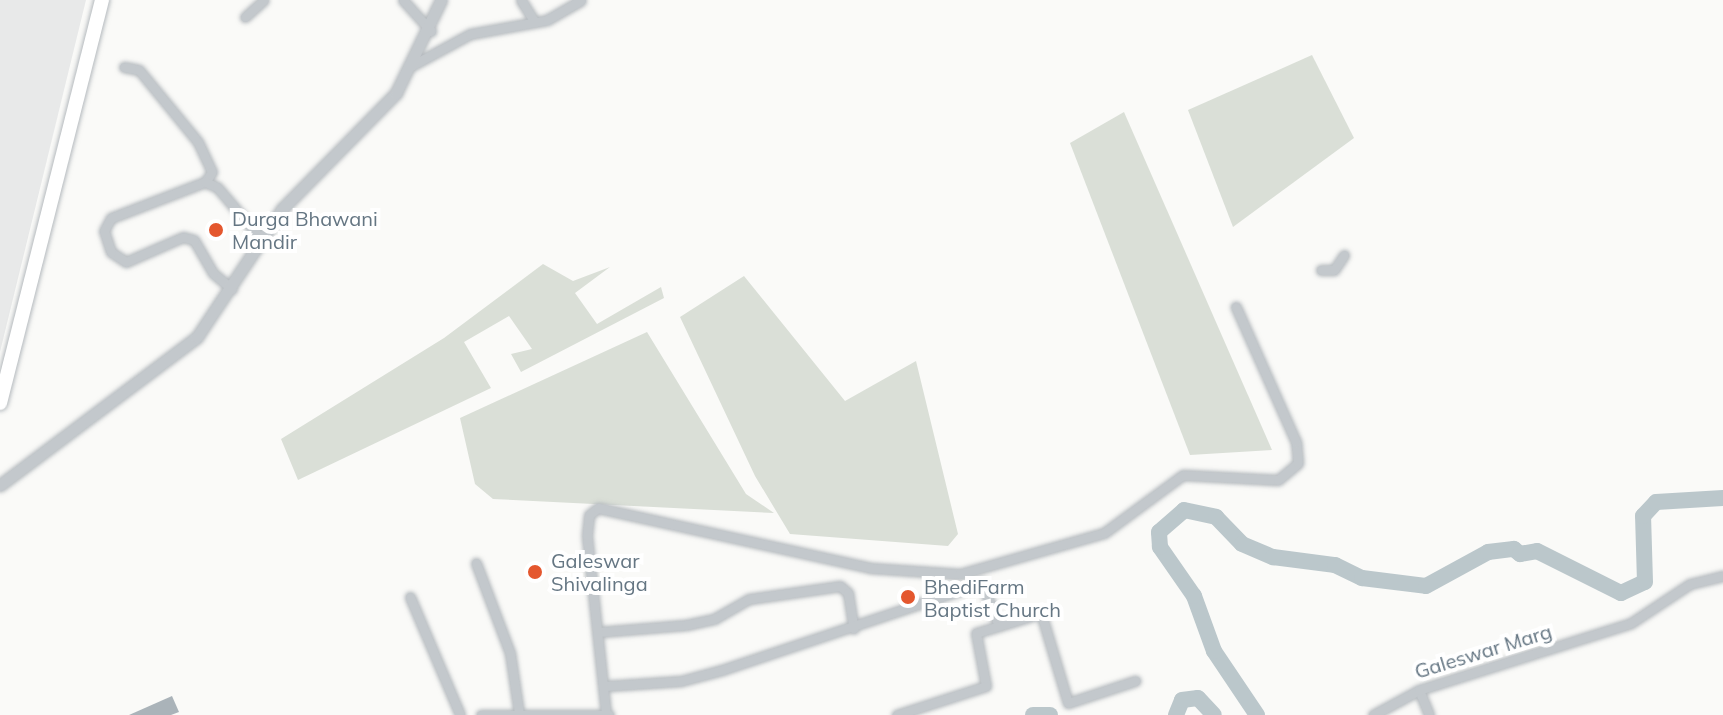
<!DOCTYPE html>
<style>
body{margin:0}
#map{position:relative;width:1723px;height:715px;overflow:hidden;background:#fafaf8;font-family:Mulish,sans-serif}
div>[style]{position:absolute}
.built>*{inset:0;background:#e8e9e9}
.green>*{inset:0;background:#dadfd7}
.river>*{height:16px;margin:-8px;padding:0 8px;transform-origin:8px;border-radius:8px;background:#bbc7cb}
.building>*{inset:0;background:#aab3b9}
.roads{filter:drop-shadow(0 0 2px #b5babe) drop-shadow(0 0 2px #b5babe)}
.minor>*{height:9px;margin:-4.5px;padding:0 4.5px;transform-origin:4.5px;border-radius:4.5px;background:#c3c8cc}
.tertiary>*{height:11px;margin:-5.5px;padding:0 5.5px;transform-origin:5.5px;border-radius:5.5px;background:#c3c8cc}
.primary>*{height:14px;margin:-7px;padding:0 7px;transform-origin:7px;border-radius:7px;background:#fff}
.dots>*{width:22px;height:22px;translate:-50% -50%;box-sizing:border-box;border:4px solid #fff;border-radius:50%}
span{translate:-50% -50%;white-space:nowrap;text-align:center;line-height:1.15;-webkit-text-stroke:8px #fff;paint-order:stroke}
.poi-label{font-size:20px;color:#657683}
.left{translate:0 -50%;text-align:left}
.street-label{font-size:20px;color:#657683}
</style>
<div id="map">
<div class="built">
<i style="clip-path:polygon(0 0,86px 0,0 352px)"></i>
</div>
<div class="green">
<i style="clip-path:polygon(1312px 55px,1354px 138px,1233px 227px,1188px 110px)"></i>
<i style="clip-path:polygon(1124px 112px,1272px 450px,1190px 455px,1070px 143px)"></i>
<i style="clip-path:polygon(543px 264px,573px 281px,610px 267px,575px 293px,597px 324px,661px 287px,664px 298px,521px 372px,511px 354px,532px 349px,509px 316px,464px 342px,491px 388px,298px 480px,281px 439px,444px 338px)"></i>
<i style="clip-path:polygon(744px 276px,845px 401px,916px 361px,958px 534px,948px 546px,790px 534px,755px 476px,680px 317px)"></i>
<i style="clip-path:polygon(647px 332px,746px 494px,774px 513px,493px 499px,475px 484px,460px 418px)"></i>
</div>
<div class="river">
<i style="left:1033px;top:715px;width:17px"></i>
<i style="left:1176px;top:715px;width:16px;rotate:-68deg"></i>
<i style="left:1182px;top:700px;width:16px;rotate:-7deg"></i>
<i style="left:1198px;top:698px;width:23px;rotate:47deg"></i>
<i style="left:1257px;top:715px;width:77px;rotate:-123.9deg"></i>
<i style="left:1214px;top:651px;width:59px;rotate:-110deg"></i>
<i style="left:1194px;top:596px;width:60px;rotate:-124.8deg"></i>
<i style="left:1160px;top:547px;width:15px;rotate:-94deg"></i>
<i style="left:1159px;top:532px;width:33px;rotate:-41deg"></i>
<i style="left:1184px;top:510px;width:33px;rotate:12deg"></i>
<i style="left:1216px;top:517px;width:37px;rotate:46deg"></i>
<i style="left:1242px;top:544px;width:34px;rotate:23deg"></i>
<i style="left:1273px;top:557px;width:63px;rotate:7.4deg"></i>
<i style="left:1335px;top:565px;width:30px;rotate:26deg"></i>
<i style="left:1362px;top:578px;width:64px;rotate:7.1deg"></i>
<i style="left:1426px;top:586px;width:71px;rotate:-28.7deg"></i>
<i style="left:1488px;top:552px;width:26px;rotate:-7deg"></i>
<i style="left:1514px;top:549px;width:8px;rotate:40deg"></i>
<i style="left:1520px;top:554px;width:17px;rotate:-10deg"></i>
<i style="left:1537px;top:551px;width:94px;rotate:26.6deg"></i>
<i style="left:1621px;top:593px;width:26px;rotate:-25deg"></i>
<i style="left:1645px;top:582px;width:66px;rotate:-91.7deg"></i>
<i style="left:1643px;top:516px;width:19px;rotate:-47deg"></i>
<i style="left:1656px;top:502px;width:67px;rotate:-3.4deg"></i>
</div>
<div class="building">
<i style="clip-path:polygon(172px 696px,179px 712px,171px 715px,129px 715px)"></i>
</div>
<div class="roads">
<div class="minor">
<i style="left:403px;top:0;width:42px;rotate:47.9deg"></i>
<i style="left:521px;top:0;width:26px;rotate:58deg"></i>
<i style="left:245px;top:17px;width:25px;rotate:-42deg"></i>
<i style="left:413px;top:65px;width:65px;rotate:-28.5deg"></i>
<i style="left:470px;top:34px;width:78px;rotate:-10.3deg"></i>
<i style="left:547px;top:20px;width:39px;rotate:-30deg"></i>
<i style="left:124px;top:67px;width:15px;rotate:11deg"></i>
<i style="left:139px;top:70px;width:93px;rotate:50.7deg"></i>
<i style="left:198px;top:142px;width:33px;rotate:65deg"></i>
<i style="left:212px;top:172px;width:12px;rotate:125deg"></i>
<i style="left:1321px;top:270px;width:13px"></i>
<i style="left:1334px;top:270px;width:18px;rotate:-56deg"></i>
<i style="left:232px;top:289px;width:25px;rotate:-140deg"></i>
<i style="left:213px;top:273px;width:38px;rotate:-120deg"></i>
<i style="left:194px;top:240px;width:11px;rotate:-165deg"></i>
<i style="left:183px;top:237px;width:62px;rotate:156.3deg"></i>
<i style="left:126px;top:262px;width:18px;rotate:-146deg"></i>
<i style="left:111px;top:252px;width:22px;rotate:-108deg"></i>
<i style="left:104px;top:231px;width:15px;rotate:-62deg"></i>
<i style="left:111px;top:218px;width:101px;rotate:-21deg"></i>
<i style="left:205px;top:182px;width:13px;rotate:23deg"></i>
<i style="left:217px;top:187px;width:71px;rotate:49.6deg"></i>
<i style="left:476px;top:563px;width:96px;rotate:69.3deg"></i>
<i style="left:510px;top:653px;width:61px;rotate:81.5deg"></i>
<i style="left:410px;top:597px;width:128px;rotate:67deg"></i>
<i style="left:999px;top:626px;width:44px;rotate:-17.2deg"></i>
<i style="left:1041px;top:613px;width:94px;rotate:73.3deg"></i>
<i style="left:1068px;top:703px;width:71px;rotate:-18.2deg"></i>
<i style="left:599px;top:632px;width:87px;rotate:-4.6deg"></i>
<i style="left:686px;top:625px;width:29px;rotate:-12deg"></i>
<i style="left:714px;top:619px;width:40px;rotate:-29.7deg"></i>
<i style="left:749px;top:599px;width:92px;rotate:-8.1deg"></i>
<i style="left:840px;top:586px;width:11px;rotate:41deg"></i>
<i style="left:848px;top:593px;width:36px;rotate:81deg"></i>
<i style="left:606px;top:686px;width:75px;rotate:-3.8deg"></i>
<i style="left:681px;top:681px;width:42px;rotate:-15deg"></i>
<i style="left:722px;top:670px;width:274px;rotate:-18.5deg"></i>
<i style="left:982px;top:583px;width:46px;rotate:68.4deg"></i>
<i style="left:999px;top:626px;width:24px;rotate:163deg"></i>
<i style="left:976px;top:633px;width:54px;rotate:79.3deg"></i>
<i style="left:986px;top:686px;width:94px;rotate:162deg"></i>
<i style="left:1419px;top:690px;width:27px;rotate:68deg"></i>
<i style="left:606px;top:714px;width:180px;rotate:-96.1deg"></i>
<i style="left:587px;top:535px;width:20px;rotate:-84deg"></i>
<i style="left:589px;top:515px;width:11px;rotate:-38deg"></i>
<i style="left:598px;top:508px;width:279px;rotate:12.4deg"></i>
<i style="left:870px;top:568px;width:90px;rotate:3.8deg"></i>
<i style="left:960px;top:574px;width:150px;rotate:-15.9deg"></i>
<i style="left:1104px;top:533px;width:98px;rotate:-36.3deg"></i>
<i style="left:1183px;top:475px;width:95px;rotate:3deg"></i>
<i style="left:1278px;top:480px;width:26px;rotate:-40deg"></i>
<i style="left:1298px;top:463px;width:21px;rotate:-95deg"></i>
<i style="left:1296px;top:442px;width:148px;rotate:-114deg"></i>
<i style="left:481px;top:715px;width:128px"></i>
<i style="left:1373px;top:715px;width:52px;rotate:-28.5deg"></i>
<i style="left:1419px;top:690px;width:222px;rotate:-17.5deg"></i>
<i style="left:1631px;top:623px;width:71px;rotate:-33.5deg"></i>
<i style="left:1690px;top:584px;width:34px;rotate:-14deg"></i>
</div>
<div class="tertiary">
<i style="left:0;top:485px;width:246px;rotate:-36.9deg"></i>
<i style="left:197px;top:337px;width:154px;rotate:-56.4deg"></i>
<i style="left:282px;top:209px;width:163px;rotate:-45.5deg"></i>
<i style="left:396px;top:93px;width:103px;rotate:-64.2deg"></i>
</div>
<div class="primary">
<i style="left:0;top:403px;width:416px;rotate:-75.8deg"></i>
</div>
</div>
<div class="dots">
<i style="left:216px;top:230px;background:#e4572e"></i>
<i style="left:535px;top:572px;background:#e4572e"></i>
<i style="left:908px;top:597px;background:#e4572e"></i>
</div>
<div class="poi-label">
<span class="left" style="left:232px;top:230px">Durga Bhawani<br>Mandir</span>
<span class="left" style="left:551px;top:572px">Galeswar<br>Shivalinga</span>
<span class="left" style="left:924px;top:598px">BhediFarm<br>Baptist Church</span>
</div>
<div class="street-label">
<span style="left:1483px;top:651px;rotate:-17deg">Galeswar Marg</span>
</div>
</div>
